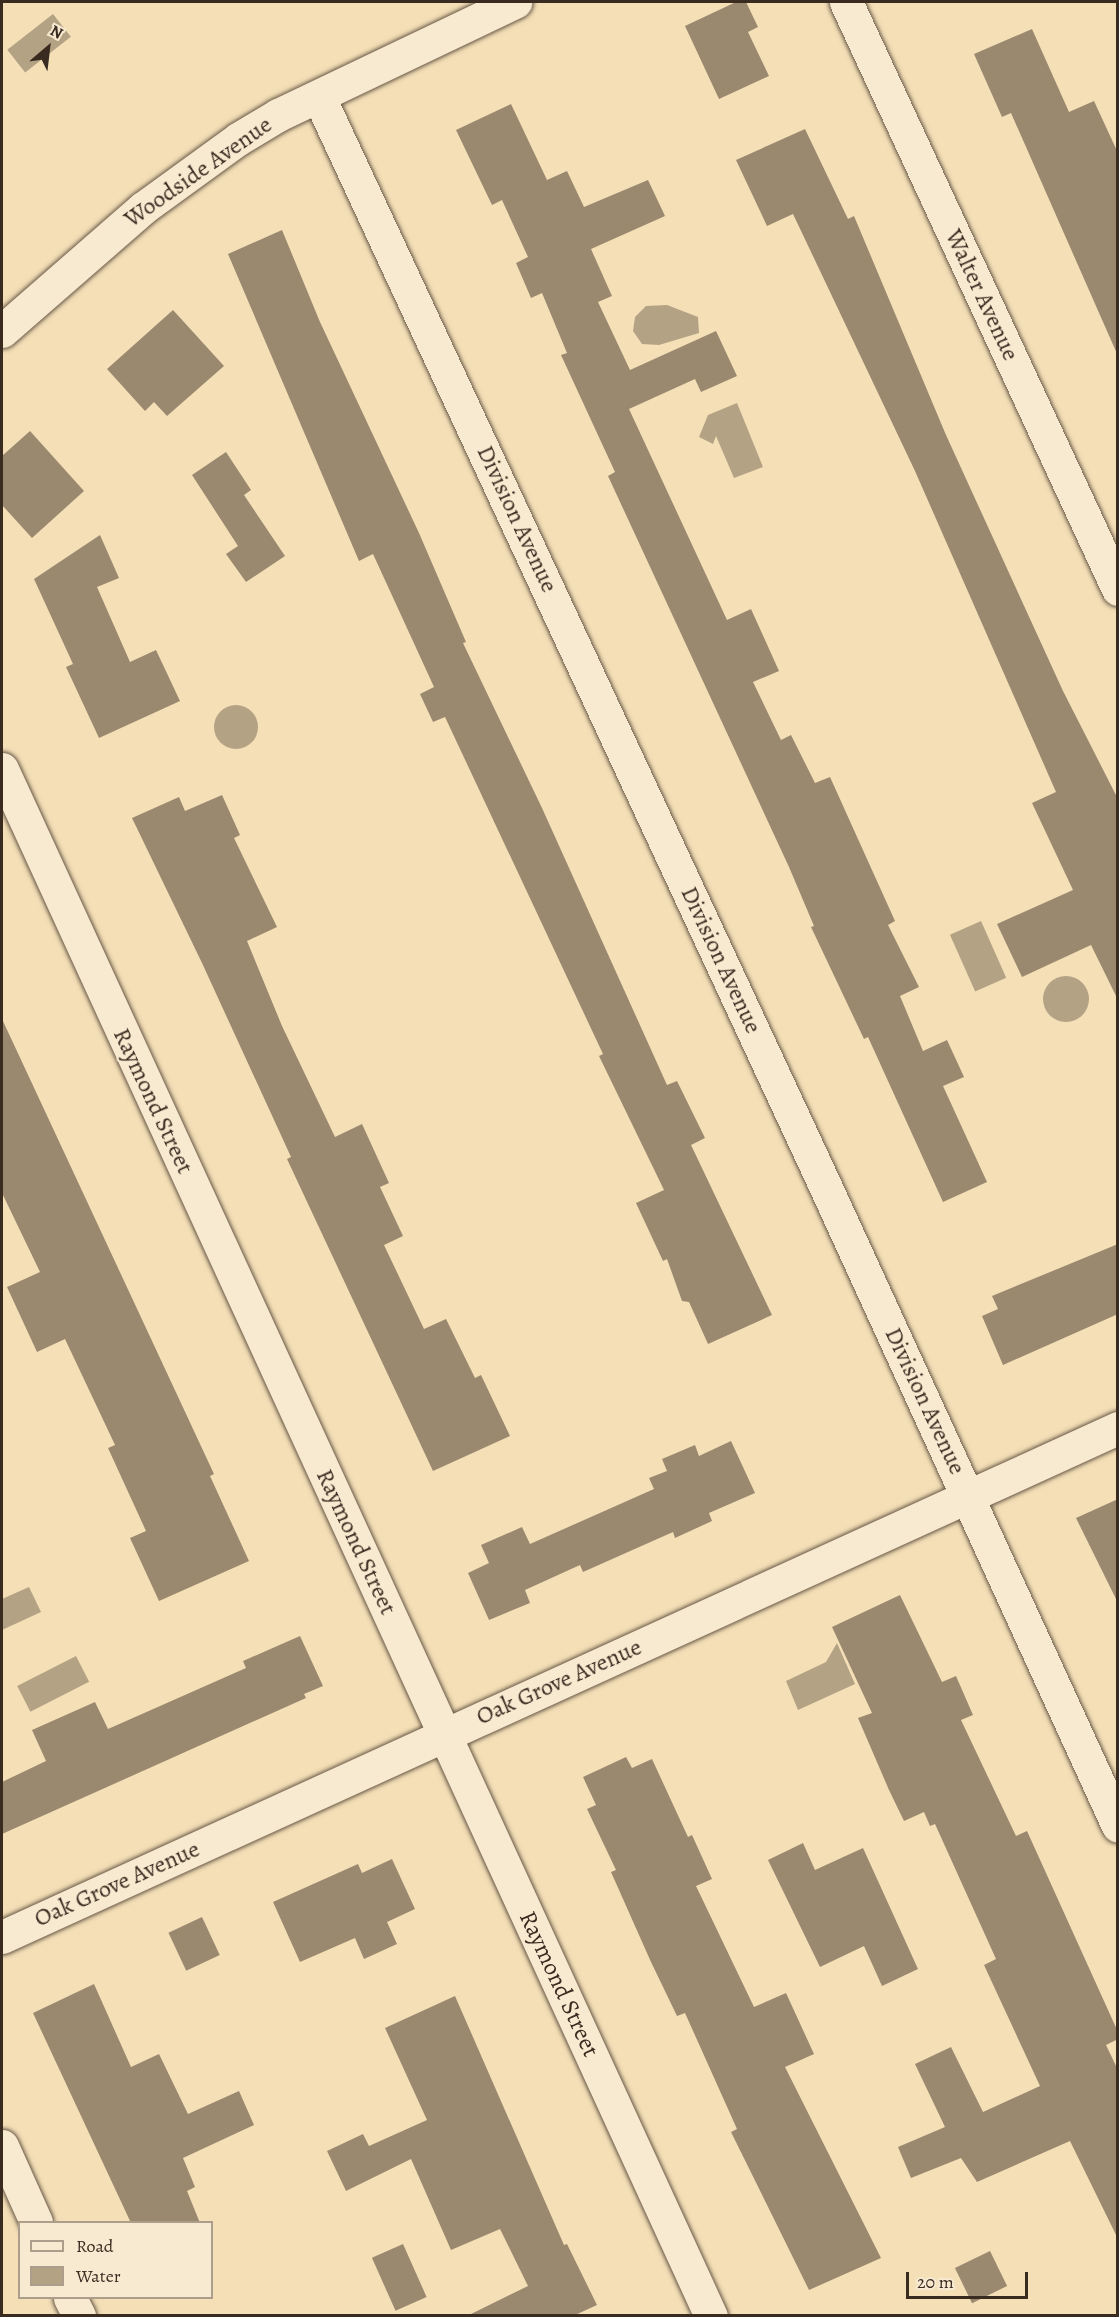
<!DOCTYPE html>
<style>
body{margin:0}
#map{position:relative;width:1119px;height:2317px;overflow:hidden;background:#f4dfb7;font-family:Alegreya,serif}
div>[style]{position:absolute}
.water>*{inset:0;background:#b4a284;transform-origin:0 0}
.round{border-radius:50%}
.building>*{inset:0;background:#9a896f;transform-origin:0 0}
.roads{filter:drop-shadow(0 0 2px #685846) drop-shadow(0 0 2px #685846)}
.street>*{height:33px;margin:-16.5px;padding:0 16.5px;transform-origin:16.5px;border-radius:16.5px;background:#f8ead0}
span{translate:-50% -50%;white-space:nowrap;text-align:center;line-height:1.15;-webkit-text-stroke:4.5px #f8ead0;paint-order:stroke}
.street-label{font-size:24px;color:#392b20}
.frame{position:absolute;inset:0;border:3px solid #392b20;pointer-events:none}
.legend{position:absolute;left:18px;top:2221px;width:195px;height:78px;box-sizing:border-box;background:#f8ead0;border:2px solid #ac9e8a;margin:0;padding:8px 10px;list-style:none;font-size:18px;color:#392b20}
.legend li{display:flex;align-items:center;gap:12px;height:30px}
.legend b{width:30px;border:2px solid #ac9e8a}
.north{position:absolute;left:18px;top:18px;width:60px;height:60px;-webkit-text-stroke:4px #f8ead0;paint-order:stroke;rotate:28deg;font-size:16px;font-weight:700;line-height:24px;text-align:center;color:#392b20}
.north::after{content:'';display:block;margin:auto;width:21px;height:27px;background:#392b20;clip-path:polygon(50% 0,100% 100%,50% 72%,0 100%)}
.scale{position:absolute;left:906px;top:2272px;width:122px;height:27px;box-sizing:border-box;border:3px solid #392b20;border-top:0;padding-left:8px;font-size:18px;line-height:21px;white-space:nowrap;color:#392b20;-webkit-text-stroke:4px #f8ead0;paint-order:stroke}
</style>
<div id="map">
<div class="water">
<i style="left:53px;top:14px;width:29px;height:58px;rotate:52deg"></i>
<i style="clip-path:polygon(667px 305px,698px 317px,699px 333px,659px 345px,642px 344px,633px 331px,635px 317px,646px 306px)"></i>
<i style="clip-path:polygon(737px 403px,763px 467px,734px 478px,716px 436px,713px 444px,699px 437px,708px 415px)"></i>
<i class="round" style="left:214px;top:705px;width:44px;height:44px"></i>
<i style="left:981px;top:921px;width:62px;height:34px;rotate:66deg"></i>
<i class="round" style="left:1043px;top:976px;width:46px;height:46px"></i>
<i style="clip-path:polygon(29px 1587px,41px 1612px,2px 1630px,2px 1599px)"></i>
<i style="clip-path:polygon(837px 1643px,855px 1684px,798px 1710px,786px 1681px,826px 1662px)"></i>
<i style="left:76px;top:1656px;width:29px;height:66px;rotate:63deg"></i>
</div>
<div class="building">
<i style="clip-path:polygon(736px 2px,746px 2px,758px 27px,748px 32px,769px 76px,719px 99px,685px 26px)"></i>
<i style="clip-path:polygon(1032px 29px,1069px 112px,1094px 101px,1118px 153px,1118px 356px,1011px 113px,1002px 117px,974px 54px)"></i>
<i style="clip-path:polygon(511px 104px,547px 180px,567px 171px,584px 207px,648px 180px,665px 216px,591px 249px,612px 296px,598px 302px,630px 370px,716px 331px,737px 376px,701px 392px,695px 379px,629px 409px,727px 620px,751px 609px,779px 671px,753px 682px,781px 740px,791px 735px,815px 783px,830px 777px,895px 921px,888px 925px,919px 987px,900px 996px,923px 1051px,947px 1040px,964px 1077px,943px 1086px,987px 1182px,943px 1202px,868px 1037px,864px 1039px,811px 927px,814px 926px,789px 867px,608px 476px,615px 472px,561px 355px,567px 353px,542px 293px,531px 298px,516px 263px,528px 257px,502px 200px,492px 205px,456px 130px)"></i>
<i style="clip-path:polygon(805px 129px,848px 219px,854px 216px,946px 435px,1063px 691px,1118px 799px,1118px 1000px,1091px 945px,1022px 977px,997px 924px,1073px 890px,1032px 803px,1056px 792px,915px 471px,793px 214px,767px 226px,736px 160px)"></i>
<i style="clip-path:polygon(282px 230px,320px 322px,419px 533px,466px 642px,463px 643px,542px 808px,667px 1085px,677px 1081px,705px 1138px,691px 1145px,772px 1315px,708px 1344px,689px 1302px,682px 1301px,667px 1259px,663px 1261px,636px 1203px,664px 1190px,599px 1056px,603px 1054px,445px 717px,433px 722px,420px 694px,434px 687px,373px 554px,359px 561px,228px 254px)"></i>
<i style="clip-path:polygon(173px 310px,224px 366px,167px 416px,154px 402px,145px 411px,107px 369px)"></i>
<i style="clip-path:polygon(30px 431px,84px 491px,32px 538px,2px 505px,2px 456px)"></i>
<i style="clip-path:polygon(226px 452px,251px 490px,244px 495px,285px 556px,246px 582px,226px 554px,238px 546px,192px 475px)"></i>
<i style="clip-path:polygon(100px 535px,119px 578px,97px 587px,130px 662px,156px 650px,180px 701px,99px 738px,66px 667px,73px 664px,34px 579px)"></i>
<i style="clip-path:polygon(222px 795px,240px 835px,234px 838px,277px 927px,247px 941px,282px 1026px,335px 1137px,362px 1124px,389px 1183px,380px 1187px,403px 1236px,384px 1245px,424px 1329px,446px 1319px,475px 1378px,481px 1375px,510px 1436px,433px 1471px,287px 1159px,291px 1157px,202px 963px,132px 818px,179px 797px,185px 811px)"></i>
<i style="clip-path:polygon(2px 1019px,214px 1474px,210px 1476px,249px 1561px,159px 1601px,130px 1538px,146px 1531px,108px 1448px,115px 1445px,65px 1339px,37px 1352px,7px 1287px,40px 1272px,2px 1193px)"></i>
<i style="clip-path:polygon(1118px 1244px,1118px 1314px,1003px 1365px,982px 1316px,998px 1309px,992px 1296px)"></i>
<i style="clip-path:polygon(731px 1441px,755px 1493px,709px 1513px,712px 1521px,675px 1538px,673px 1532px,583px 1572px,580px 1565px,525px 1590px,530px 1603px,489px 1620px,468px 1573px,489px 1563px,481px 1545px,522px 1527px,530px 1544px,654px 1489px,649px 1478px,667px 1471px,662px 1459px,695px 1445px,699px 1456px)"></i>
<i style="clip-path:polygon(1118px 1499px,1118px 1603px,1076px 1518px)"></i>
<i style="clip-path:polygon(900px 1595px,942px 1682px,956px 1676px,973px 1715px,961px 1720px,1016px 1836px,1027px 1831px,1118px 2032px,1118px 2039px,1106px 2045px,1118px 2070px,1118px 2239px,1070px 2141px,977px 2182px,961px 2158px,911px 2178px,898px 2147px,945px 2127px,915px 2064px,951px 2047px,983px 2112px,1040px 2086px,984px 1965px,996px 1959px,935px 1824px,930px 1826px,924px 1812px,904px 1821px,889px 1790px,858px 1718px,872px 1713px,832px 1627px)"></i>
<i style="clip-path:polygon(300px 1636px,323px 1686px,304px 1694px,306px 1698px,2px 1834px,2px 1782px,46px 1761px,32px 1730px,95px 1702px,108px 1729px,246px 1668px,243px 1661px)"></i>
<i style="clip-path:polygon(626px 1757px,632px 1768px,652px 1759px,688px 1837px,692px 1835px,712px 1879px,696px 1886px,754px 2007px,786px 1993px,814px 2054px,785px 2067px,881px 2258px,809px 2290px,731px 2132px,737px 2129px,685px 2013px,677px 2016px,651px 1962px,611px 1872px,616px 1870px,587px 1809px,596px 1805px,583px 1777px)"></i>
<i style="clip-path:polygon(803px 1843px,815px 1870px,863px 1848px,918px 1969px,882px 1986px,864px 1946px,820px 1967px,768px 1860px)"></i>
<i style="clip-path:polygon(392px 1859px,415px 1909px,387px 1922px,397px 1944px,364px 1959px,355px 1938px,300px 1962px,273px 1902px,358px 1864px,362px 1873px)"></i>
<i style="left:202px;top:1917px;width:42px;height:37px;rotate:65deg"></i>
<i style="clip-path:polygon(94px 1984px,131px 2067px,159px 2054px,188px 2114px,239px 2091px,254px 2125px,183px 2158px,195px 2187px,187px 2191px,200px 2223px,131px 2223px,33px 2013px)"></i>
<i style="clip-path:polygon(455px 1996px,564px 2245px,567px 2244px,597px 2305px,573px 2316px,467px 2316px,528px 2286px,500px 2229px,451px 2250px,411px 2159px,346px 2191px,327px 2151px,363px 2134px,369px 2146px,427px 2120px,385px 2028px)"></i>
<i style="left:403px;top:2244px;width:58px;height:34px;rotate:66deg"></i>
<i style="left:990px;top:2251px;width:39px;height:39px;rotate:64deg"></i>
</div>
<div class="roads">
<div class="street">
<i style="left:846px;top:2px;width:647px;rotate:65.14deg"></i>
<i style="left:319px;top:97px;width:1205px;rotate:65.07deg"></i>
<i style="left:827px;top:1190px;width:699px;rotate:65.41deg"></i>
<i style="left:2px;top:331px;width:187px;rotate:-41.1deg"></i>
<i style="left:143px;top:208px;width:117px;rotate:-36deg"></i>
<i style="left:238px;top:139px;width:47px;rotate:-31deg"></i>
<i style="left:278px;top:115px;width:263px;rotate:-25.5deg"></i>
<i style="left:2px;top:769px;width:1702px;rotate:65.38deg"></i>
<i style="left:2px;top:1937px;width:1227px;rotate:-24.52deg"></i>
<i style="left:2px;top:2146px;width:83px;rotate:65.9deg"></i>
<i style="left:70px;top:2298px;width:20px;rotate:63deg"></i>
</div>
</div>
<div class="street-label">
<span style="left:198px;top:172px;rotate:-35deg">Woodside Avenue</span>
<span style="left:982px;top:295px;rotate:65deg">Walter Avenue</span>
<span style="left:517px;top:519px;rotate:65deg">Division Avenue</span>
<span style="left:721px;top:960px;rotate:65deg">Division Avenue</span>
<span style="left:153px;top:1101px;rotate:65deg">Raymond Street</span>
<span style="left:925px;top:1401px;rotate:65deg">Division Avenue</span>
<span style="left:356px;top:1542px;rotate:65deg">Raymond Street</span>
<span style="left:559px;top:1682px;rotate:-24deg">Oak Grove Avenue</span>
<span style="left:117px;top:1884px;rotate:-24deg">Oak Grove Avenue</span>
<span style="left:559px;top:1984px;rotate:65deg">Raymond Street</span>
</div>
<div class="frame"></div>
<ul class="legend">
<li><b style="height:8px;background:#f8ead0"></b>Road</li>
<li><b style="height:16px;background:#b4a284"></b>Water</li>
</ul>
<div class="north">N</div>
<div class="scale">20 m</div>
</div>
